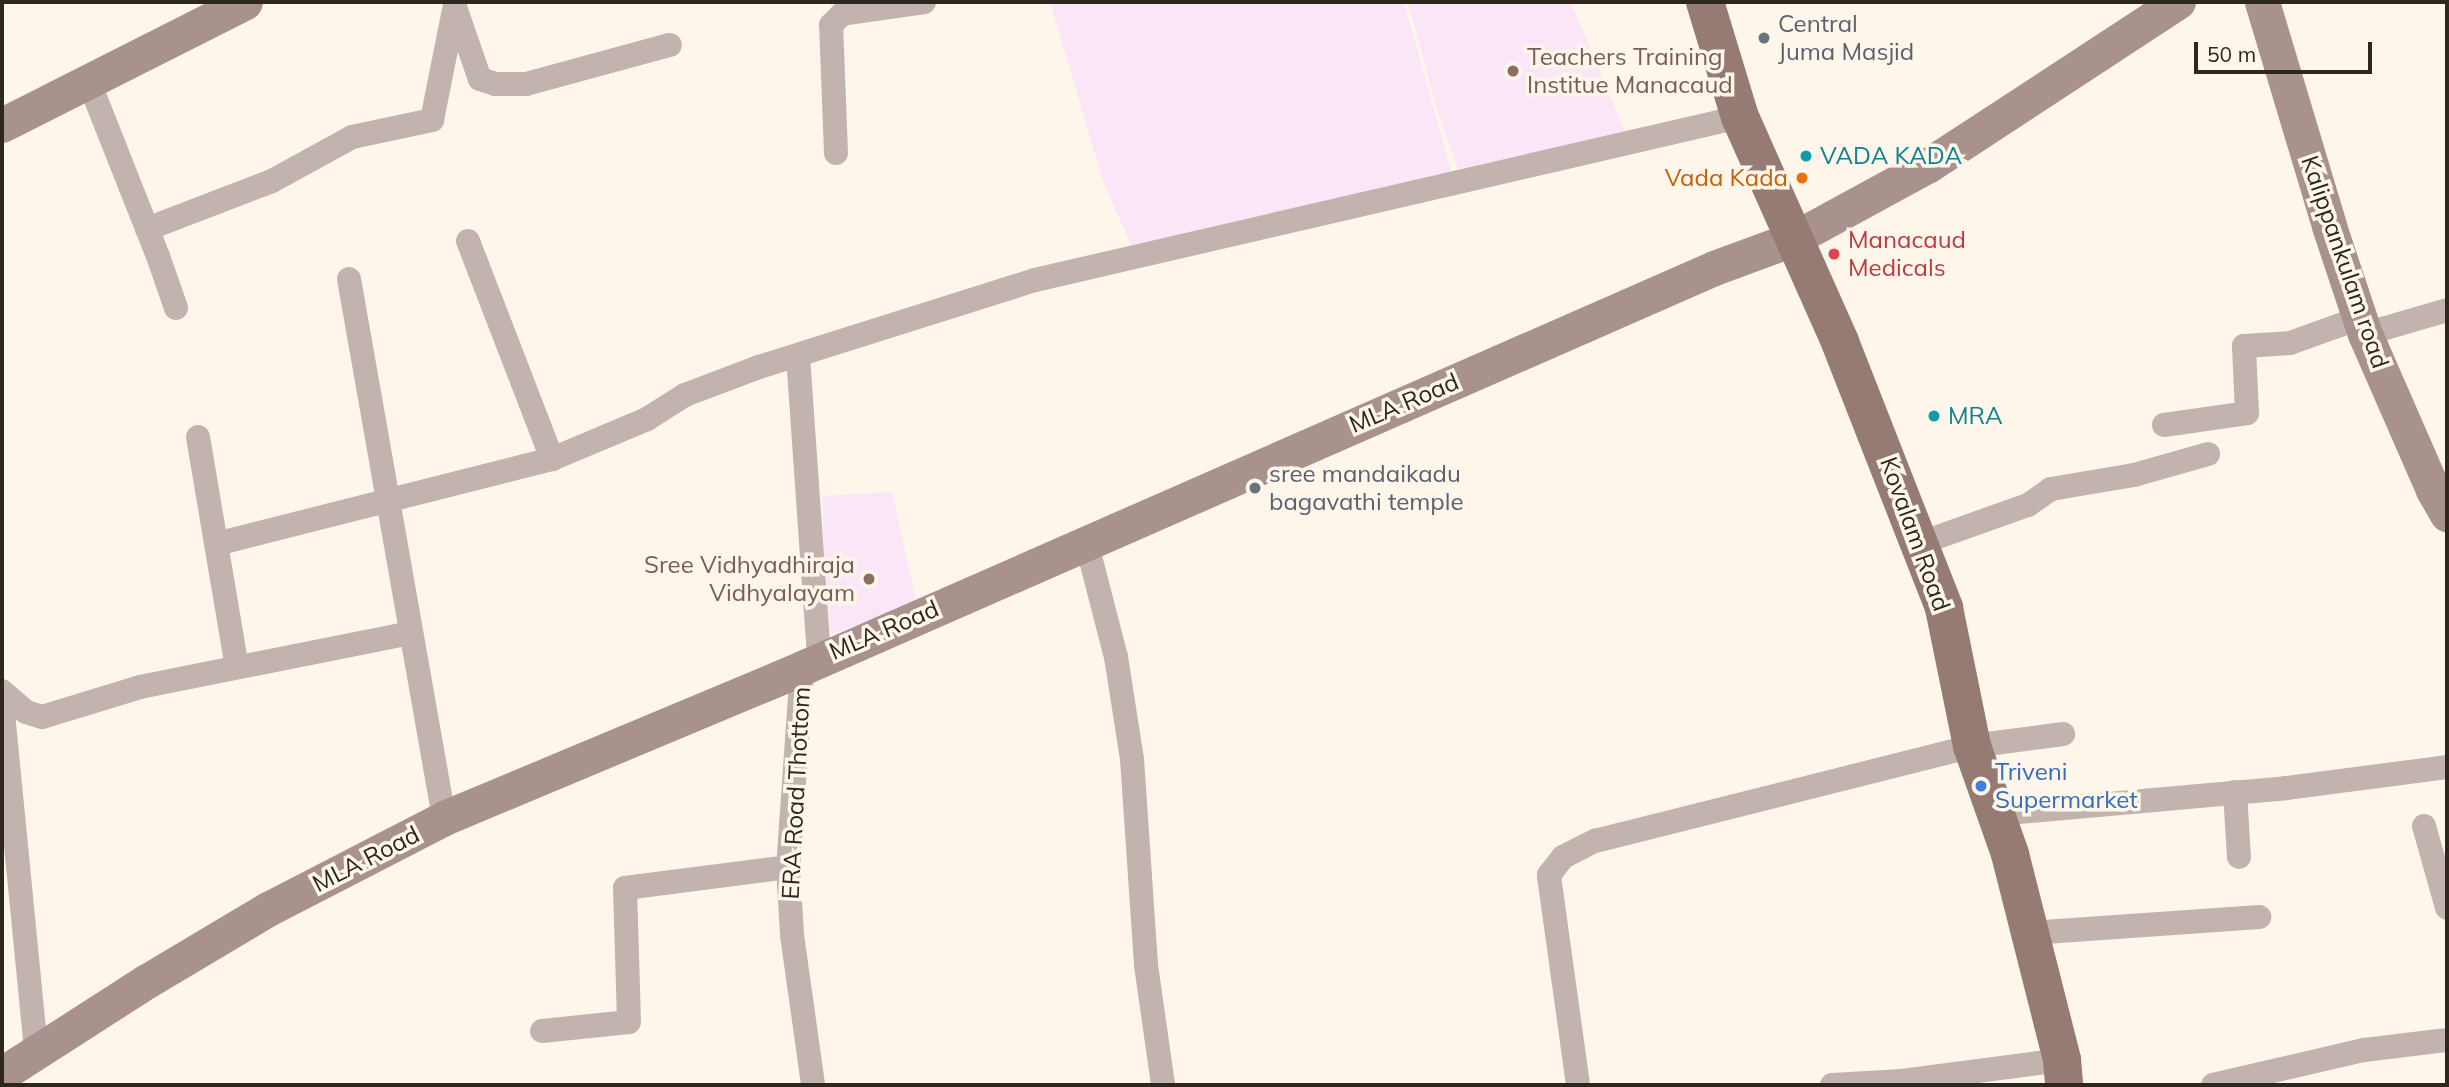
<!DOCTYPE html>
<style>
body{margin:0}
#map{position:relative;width:2449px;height:1087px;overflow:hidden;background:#fef6eb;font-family:Mulish,sans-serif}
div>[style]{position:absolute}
.education>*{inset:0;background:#fae6f6}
.street>*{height:24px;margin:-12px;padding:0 12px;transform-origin:12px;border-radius:12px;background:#c3b3af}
.secondary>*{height:35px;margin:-17.5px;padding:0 17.5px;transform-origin:17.5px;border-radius:17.5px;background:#a9928d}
.primary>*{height:38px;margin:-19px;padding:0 19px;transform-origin:19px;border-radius:19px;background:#957b74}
.dots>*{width:19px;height:19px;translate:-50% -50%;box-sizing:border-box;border:4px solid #fef6eb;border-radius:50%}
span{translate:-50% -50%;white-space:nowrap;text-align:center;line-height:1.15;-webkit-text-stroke:7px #fef6eb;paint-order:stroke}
.worship-label{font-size:24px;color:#5b616d}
.left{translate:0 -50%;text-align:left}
.education-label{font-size:24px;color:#785e54}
.right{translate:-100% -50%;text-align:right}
.culture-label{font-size:24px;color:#0d838f}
.food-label{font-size:24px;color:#c56008}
.health-label{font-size:24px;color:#be3a42}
.street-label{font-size:24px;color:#2e271d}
.shop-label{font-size:24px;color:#366cbe}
.frame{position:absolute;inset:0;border:4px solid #2e271d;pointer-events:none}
.scale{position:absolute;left:2194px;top:42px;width:178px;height:32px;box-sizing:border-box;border:4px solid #2e271d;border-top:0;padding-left:9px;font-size:21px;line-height:24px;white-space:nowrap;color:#2e271d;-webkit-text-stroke:5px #fef6eb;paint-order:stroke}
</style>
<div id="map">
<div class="education">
<i style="clip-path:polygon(1050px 2px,1404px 2px,1452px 174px,1133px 250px,1103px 181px)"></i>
<i style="clip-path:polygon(1408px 2px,1571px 2px,1628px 139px,1461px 177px,1436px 106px)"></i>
<i style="clip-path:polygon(892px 492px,917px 604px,831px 634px,823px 544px,823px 496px)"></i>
</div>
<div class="street">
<i style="left:455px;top:7px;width:76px;rotate:70.9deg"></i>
<i style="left:480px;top:79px;width:16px;rotate:18deg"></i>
<i style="left:495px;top:84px;width:31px"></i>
<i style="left:526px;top:84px;width:149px;rotate:-15.2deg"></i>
<i style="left:89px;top:82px;width:187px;rotate:68.4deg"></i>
<i style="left:158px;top:256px;width:55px;rotate:70.9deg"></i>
<i style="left:836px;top:153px;width:128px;rotate:-92.2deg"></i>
<i style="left:831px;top:25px;width:16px;rotate:-45deg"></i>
<i style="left:842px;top:14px;width:83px;rotate:-8.3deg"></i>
<i style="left:147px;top:229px;width:134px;rotate:-21deg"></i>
<i style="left:272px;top:181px;width:91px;rotate:-28.8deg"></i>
<i style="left:352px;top:137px;width:82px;rotate:-12deg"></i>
<i style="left:432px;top:120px;width:117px;rotate:-78.7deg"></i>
<i style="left:468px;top:241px;width:234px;rotate:68.9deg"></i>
<i style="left:349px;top:279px;width:547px;rotate:80deg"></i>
<i style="left:2365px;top:334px;width:85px;rotate:-16.3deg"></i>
<i style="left:798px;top:356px;width:303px;rotate:86deg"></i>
<i style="left:2164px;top:425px;width:84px;rotate:-8.2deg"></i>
<i style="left:2247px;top:413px;width:67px;rotate:-92.6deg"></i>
<i style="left:2244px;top:346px;width:46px;rotate:-3.7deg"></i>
<i style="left:2290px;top:343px;width:74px;rotate:-19.7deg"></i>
<i style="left:198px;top:437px;width:233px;rotate:80.4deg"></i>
<i style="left:1086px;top:541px;width:120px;rotate:75.5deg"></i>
<i style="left:1116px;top:657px;width:103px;rotate:81.1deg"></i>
<i style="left:1132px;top:759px;width:206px;rotate:86.1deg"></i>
<i style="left:1146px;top:965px;width:121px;rotate:81.9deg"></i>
<i style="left:1921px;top:543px;width:114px;rotate:-19.6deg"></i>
<i style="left:2028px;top:505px;width:28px;rotate:-35deg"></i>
<i style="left:2051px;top:489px;width:84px;rotate:-9.6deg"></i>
<i style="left:2134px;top:475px;width:77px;rotate:-15.8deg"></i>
<i style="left:216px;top:544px;width:347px;rotate:-14.2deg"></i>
<i style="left:552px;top:459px;width:103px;rotate:-22.8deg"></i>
<i style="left:647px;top:419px;width:45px;rotate:-32.3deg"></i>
<i style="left:685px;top:395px;width:79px;rotate:-20.7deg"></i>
<i style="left:759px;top:367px;width:289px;rotate:-17.5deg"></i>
<i style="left:1035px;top:280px;width:724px;rotate:-13.02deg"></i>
<i style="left:802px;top:668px;width:199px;rotate:94deg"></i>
<i style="left:788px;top:867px;width:68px;rotate:86.6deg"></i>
<i style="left:792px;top:935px;width:151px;rotate:82deg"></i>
<i style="left:2px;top:691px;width:32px;rotate:41deg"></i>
<i style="left:26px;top:712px;width:17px;rotate:17deg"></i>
<i style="left:42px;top:717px;width:102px;rotate:-17deg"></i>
<i style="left:140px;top:687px;width:276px;rotate:-11.3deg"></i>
<i style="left:2px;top:703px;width:350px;rotate:84.4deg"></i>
<i style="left:2235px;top:792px;width:65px;rotate:86.5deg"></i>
<i style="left:1997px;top:814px;width:290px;rotate:-5.1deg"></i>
<i style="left:2286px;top:788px;width:162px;rotate:-7.4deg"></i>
<i style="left:2424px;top:826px;width:85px;rotate:74.3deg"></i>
<i style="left:2030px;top:933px;width:230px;rotate:-4deg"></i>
<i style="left:542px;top:1031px;width:87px;rotate:-5.9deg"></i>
<i style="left:629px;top:1022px;width:134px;rotate:-91.7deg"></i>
<i style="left:625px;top:888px;width:164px;rotate:-7.3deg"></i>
<i style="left:1578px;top:1085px;width:212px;rotate:-97.9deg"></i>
<i style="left:1549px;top:875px;width:23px;rotate:-52deg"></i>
<i style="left:1563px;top:857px;width:36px;rotate:-27deg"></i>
<i style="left:1595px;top:841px;width:389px;rotate:-14.1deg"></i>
<i style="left:1972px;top:746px;width:92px;rotate:-7.5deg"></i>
<i style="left:1832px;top:1085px;width:70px;rotate:-3.3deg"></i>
<i style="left:1902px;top:1081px;width:161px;rotate:-7.5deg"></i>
<i style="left:2213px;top:1085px;width:155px;rotate:-13.1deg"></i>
<i style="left:2364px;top:1050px;width:84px;rotate:-6.9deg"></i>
</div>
<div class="secondary">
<i style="left:2262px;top:2px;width:234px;rotate:73.3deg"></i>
<i style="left:2329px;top:226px;width:114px;rotate:71.6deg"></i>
<i style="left:2365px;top:334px;width:170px;rotate:66.4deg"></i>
<i style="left:2433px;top:490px;width:28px;rotate:60deg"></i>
<i style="left:2px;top:125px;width:272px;rotate:-26.8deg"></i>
<i style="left:2px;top:1074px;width:172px;rotate:-32.7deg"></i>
<i style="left:147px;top:981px;width:141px;rotate:-30.8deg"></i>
<i style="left:268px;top:909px;width:198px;rotate:-27.3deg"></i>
<i style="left:444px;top:818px;width:388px;rotate:-22.7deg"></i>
<i style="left:802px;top:668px;width:996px;rotate:-23.68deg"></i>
<i style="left:1714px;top:268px;width:84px;rotate:-20.2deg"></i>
<i style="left:1793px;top:239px;width:153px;rotate:-28.6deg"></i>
<i style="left:1927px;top:166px;width:300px;rotate:-33.2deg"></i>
</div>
<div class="primary">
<i style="left:1705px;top:2px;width:120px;rotate:73.1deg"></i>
<i style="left:1740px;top:117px;width:246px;rotate:66deg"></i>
<i style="left:1840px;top:342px;width:286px;rotate:68.6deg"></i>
<i style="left:1944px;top:608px;width:141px;rotate:78.5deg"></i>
<i style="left:1972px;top:746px;width:114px;rotate:70.6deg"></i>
<i style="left:2010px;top:854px;width:212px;rotate:75.8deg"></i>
<i style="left:2062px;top:1060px;width:25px;rotate:85deg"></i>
</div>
<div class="dots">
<i style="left:1764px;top:38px;background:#6b7280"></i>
<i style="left:1513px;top:71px;background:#8d6e63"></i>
<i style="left:1806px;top:156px;background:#0f9aa8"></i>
<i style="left:1802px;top:178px;background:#e8710a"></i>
<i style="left:1834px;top:254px;background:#e0444e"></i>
<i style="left:1934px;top:416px;background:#0f9aa8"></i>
<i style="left:1255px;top:488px;background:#6b7280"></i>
<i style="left:869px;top:579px;background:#8d6e63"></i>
<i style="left:1981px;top:786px;background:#3f7fe0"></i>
</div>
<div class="worship-label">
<span class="left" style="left:1778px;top:38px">Central<br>Juma Masjid</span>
<span class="left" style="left:1269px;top:488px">sree mandaikadu<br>bagavathi temple</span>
</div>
<div class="education-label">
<span class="left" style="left:1527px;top:71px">Teachers Training<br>Institue Manacaud</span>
<span class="right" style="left:855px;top:579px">Sree Vidhyadhiraja<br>Vidhyalayam</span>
</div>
<div class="culture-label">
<span class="left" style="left:1820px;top:156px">VADA KADA</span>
<span class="left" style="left:1948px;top:416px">MRA</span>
</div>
<div class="food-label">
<span class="right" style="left:1788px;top:178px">Vada Kada</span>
</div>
<div class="health-label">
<span class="left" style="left:1848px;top:254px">Manacaud<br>Medicals</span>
</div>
<div class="street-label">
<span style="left:2345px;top:262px;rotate:71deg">Kalippankulam road</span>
<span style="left:1404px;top:403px;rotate:-23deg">MLA Road</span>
<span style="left:1915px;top:534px;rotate:70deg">Kovalam Road</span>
<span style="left:884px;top:630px;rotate:-23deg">MLA Road</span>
<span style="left:796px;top:793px;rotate:-87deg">ERA Road Thottom</span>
<span style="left:366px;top:859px;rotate:-27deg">MLA Road</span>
</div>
<div class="shop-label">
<span class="left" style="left:1995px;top:786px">Triveni<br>Supermarket</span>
</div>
<div class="frame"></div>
<div class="scale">50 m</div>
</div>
